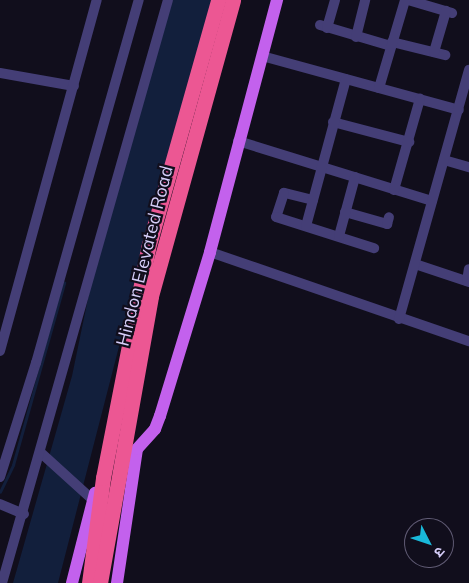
<!DOCTYPE html>
<meta charset="utf-8">
<style>
body{margin:0}
#map{position:relative;width:469px;height:583px;overflow:hidden;background:#110e1c;font-family:Mulish,"Noto Sans Devanagari",sans-serif}
div>[style]{position:absolute}
.water>*{inset:0;background:#121f3c}
.stream>*{height:2.5px;margin:-1.25px;padding:0 1.25px;transform-origin:1.25px;border-radius:1.25px;background:#121f3c}
.minor>*{height:10px;margin:-5px;padding:0 5px;transform-origin:5px;border-radius:5px;background:#443e76}
.major>*{height:12px;margin:-6px;padding:0 6px;transform-origin:6px;border-radius:6px;background:#c361ed}
.highway>*{height:15px;margin:-7.5px;padding:0 7.5px;transform-origin:7.5px;border-radius:7.5px;background:#ec5793}
span{translate:-50% -50%;white-space:nowrap;text-align:center;line-height:1.15;-webkit-text-stroke:4.5px #110e1c;paint-order:stroke}
.street-label{font-size:18px;color:#d6cef9}
.north{position:absolute;left:404px;top:518px;width:50px;height:50px;box-sizing:border-box;background:#110e1c;border:1px solid #605b74;border-radius:50%;rotate:131deg;font-size:14px;font-weight:700;line-height:20px;text-align:center;color:#d6cef9}
.north::after{content:'';display:block;margin:auto;width:18px;height:22px;background:#19b9da;clip-path:polygon(50% 0,100% 100%,50% 72%,0 100%)}
</style>
<div id="map">
<div class="water">
<i style="clip-path:polygon(172px 0,221px 0,122px 335px,58px 583px,13px 583px,72px 376px,97px 255px)"></i>
</div>
<div class="stream">
<i style="left:0;top:492px;width:30px;rotate:-64deg"></i>
<i style="left:13px;top:465px;width:189px;rotate:-74.3deg"></i>
</div>
<div class="minor">
<i style="left:408px;top:0;width:46px;rotate:16.5deg"></i>
<i style="left:320px;top:25px;width:74px;rotate:16.5deg"></i>
<i style="left:327px;top:28px;width:29px;rotate:-74deg"></i>
<i style="left:356px;top:37px;width:38px;rotate:-76deg"></i>
<i style="left:392px;top:42px;width:55px;rotate:13.8deg"></i>
<i style="left:434px;top:52px;width:43px;rotate:-73.7deg"></i>
<i style="left:262px;top:56px;width:204px;rotate:15.3deg"></i>
<i style="left:0;top:73px;width:75px;rotate:10deg"></i>
<i style="left:379px;top:88px;width:92px;rotate:-73.5deg"></i>
<i style="left:333px;top:122px;width:79px;rotate:14.7deg"></i>
<i style="left:238px;top:141px;width:203px;rotate:17.2deg"></i>
<i style="left:444px;top:160px;width:26px;rotate:16deg"></i>
<i style="left:394px;top:190px;width:95px;rotate:-74.1deg"></i>
<i style="left:313px;top:200px;width:30px;rotate:-166deg"></i>
<i style="left:284px;top:193px;width:25px;rotate:108deg"></i>
<i style="left:276px;top:217px;width:103px;rotate:17.6deg"></i>
<i style="left:345px;top:212px;width:44px;rotate:15.9deg"></i>
<i style="left:387px;top:224px;width:7px;rotate:-74deg"></i>
<i style="left:306px;top:226px;width:152px;rotate:-74.8deg"></i>
<i style="left:339px;top:236px;width:61px;rotate:-74.8deg"></i>
<i style="left:210px;top:252px;width:274px;rotate:19deg"></i>
<i style="left:415px;top:264px;width:57px;rotate:18.4deg"></i>
<i style="left:467px;top:281px;width:12px;rotate:-81deg"></i>
<i style="left:399px;top:319px;width:259px;rotate:-74.3deg"></i>
<i style="left:0;top:351px;width:364px;rotate:-74.6deg"></i>
<i style="left:40px;top:452px;width:72px;rotate:42.2deg"></i>
<i style="left:0;top:477px;width:120px;rotate:-72.5deg"></i>
<i style="left:36px;top:363px;width:377px;rotate:-74.2deg"></i>
<i style="left:0;top:504px;width:26px;rotate:23deg"></i>
<i style="left:2px;top:583px;width:606px;rotate:-74.11deg"></i>
</div>
<div class="major">
<i style="left:72px;top:583px;width:93px;rotate:-75.7deg"></i>
<i style="left:117px;top:583px;width:135px;rotate:-81.5deg"></i>
<i style="left:137px;top:449px;width:27px;rotate:-48deg"></i>
<i style="left:155px;top:429px;width:14px;rotate:-69deg"></i>
<i style="left:160px;top:416px;width:171px;rotate:-73deg"></i>
<i style="left:210px;top:252px;width:261px;rotate:-75.1deg"></i>
</div>
<div class="highway">
<i style="left:89px;top:583px;width:106px;rotate:-82.4deg"></i>
<i style="left:103px;top:478px;width:234px;rotate:-78.9deg"></i>
<i style="left:148px;top:248px;width:258px;rotate:-74.2deg"></i>
<i style="left:100px;top:583px;width:291px;rotate:-79.9deg"></i>
<i style="left:151px;top:296px;width:307px;rotate:-74.5deg"></i>
</div>
<div class="street-label">
<span style="left:145px;top:256px;rotate:-76deg">Hindon Elevated Road</span>
</div>
<div class="north">उ</div>
</div>
